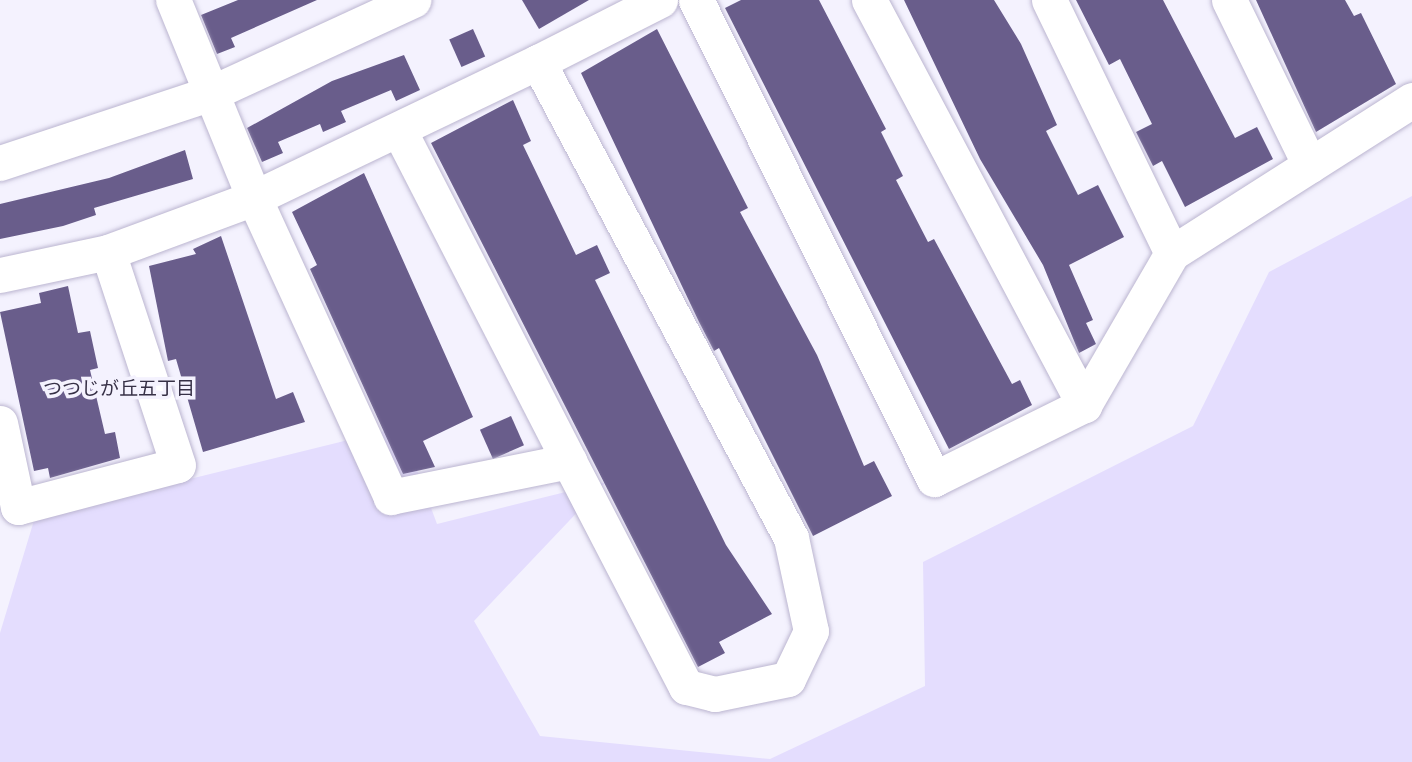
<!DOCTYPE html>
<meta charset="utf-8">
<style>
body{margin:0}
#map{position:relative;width:1412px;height:762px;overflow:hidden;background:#f4f2fe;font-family:"Golos Text","Noto Sans JP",sans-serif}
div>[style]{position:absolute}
.green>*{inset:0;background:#e4ddfe}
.building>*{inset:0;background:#695d8b;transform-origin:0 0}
.roads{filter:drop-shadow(0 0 2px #bbb5d0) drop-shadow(0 0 2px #bbb5d0)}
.minor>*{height:35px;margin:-17.5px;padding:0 17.5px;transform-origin:17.5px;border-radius:17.5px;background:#fff}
span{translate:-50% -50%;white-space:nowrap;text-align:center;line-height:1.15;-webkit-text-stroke:7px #f4f2fe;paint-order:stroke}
.neighbourhood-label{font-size:19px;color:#363046}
</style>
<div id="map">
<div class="green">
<i style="clip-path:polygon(1412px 196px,1412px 762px,0 762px,0 633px,35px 517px,401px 427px,437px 524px,606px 482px,474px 621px,540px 736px,770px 759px,925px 686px,923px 562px,1193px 426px,1269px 272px)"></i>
</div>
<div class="building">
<i style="clip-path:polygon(238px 0,317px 0,231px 38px,235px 47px,217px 54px,201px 15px)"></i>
<i style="clip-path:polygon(522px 0,589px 0,539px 29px)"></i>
<i style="clip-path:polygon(741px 0,819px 0,886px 129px,881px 132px,903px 176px,896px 180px,928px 242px,934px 239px,1012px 384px,1020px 380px,1032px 405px,949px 449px,725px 8px)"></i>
<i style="clip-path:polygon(904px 0,994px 0,1021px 44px,1057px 125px,1046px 131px,1078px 195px,1098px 185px,1124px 237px,1069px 265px,1093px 320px,1086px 323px,1096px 344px,1079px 353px,1043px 265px,980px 159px)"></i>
<i style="clip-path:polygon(1076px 0,1163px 0,1235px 138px,1257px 127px,1273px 159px,1185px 207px,1162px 161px,1153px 166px,1136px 132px,1152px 124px,1120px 59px,1109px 65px)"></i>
<i style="clip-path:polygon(1256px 0,1345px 0,1354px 16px,1361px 13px,1396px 84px,1316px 132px)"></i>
<i style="left:473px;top:29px;width:30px;height:26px;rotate:66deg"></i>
<i style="clip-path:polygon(657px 29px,748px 208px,740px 212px,817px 355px,864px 466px,874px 461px,892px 496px,813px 536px,719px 348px,714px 351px,699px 322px,581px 73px)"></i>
<i style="clip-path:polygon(404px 55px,420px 90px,396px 101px,391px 90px,341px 111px,346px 122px,323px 132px,320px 124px,278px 142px,283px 153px,262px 162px,247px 128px,332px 81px)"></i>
<i style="clip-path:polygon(513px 100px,531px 141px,523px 145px,576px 255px,597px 245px,610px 273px,595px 280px,726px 545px,772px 614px,719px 642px,725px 653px,698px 667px,431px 143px)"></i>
<i style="clip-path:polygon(185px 150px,193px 179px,94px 208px,96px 215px,63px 226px,0 239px,0 204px,109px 178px)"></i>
<i style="clip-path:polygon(364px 173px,473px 417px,423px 441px,435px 467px,403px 474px,310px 269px,317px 265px,292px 212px)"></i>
<i style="clip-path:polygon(221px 236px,276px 399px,293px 392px,305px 422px,203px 452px,176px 359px,168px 361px,149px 266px,196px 254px,193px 249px)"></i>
<i style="clip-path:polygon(68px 286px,78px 333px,90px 331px,98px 368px,90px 370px,105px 434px,115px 432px,120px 458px,50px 478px,48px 468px,34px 471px,0 312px,41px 303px,39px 293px)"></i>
<i style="left:511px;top:416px;width:32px;height:34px;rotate:66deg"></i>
</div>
<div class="roads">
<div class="minor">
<i style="left:696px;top:0;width:535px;rotate:63.58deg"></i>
<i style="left:934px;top:479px;width:167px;rotate:-26.3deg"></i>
<i style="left:1084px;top:405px;width:176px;rotate:-59.9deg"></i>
<i style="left:1172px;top:253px;width:285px;rotate:-32.5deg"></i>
<i style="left:869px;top:0;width:459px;rotate:62deg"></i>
<i style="left:1049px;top:0;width:281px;rotate:64.1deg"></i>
<i style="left:1229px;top:0;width:184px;rotate:63.9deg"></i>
<i style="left:538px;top:62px;width:137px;rotate:-26.9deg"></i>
<i style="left:399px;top:130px;width:372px;rotate:62.8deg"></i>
<i style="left:0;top:163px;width:220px;rotate:-18.3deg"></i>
<i style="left:209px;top:94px;width:225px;rotate:-24.7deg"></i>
<i style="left:0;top:275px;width:110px;rotate:-12deg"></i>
<i style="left:108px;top:252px;width:156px;rotate:-20.3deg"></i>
<i style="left:254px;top:198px;width:315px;rotate:-25.6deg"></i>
<i style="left:538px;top:62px;width:539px;rotate:62.01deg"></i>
<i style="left:791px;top:538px;width:95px;rotate:77.9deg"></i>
<i style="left:811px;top:631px;width:53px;rotate:115.6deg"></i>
<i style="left:788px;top:679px;width:75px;rotate:168.4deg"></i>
<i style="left:715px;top:694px;width:30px;rotate:-166deg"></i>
<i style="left:686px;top:687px;width:254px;rotate:-117.4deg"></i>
<i style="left:569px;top:461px;width:182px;rotate:168.6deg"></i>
<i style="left:391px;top:497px;width:329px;rotate:-114.6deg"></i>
<i style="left:254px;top:198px;width:214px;rotate:-112.2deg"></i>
<i style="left:0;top:423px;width:86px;rotate:77.9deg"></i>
<i style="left:18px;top:507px;width:165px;rotate:-14.7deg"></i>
<i style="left:178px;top:465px;width:224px;rotate:-108.2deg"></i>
</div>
</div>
<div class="neighbourhood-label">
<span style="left:119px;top:388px">つつじが丘五丁目</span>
</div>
</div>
